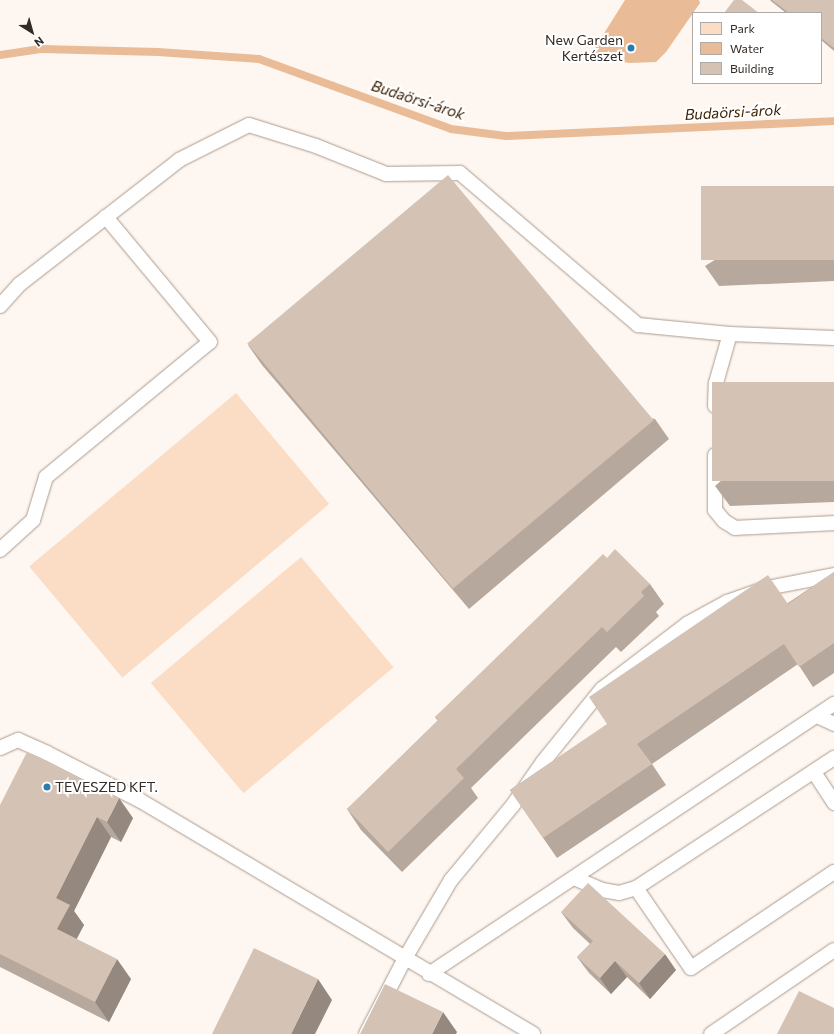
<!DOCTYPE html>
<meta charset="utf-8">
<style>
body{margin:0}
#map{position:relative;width:834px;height:1034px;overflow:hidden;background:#fef7f1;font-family:Commissioner,sans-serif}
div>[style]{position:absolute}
.green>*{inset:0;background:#fbddc6;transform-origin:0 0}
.water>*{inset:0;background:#e9bc97}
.stream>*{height:8px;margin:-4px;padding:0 4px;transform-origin:4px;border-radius:4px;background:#e9bc97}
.roads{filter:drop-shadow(0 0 1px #ab9a8d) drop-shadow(0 0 1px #ab9a8d)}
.lane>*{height:14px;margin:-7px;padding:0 7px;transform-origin:7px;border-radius:7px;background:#fff}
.wall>*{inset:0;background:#b6a89c}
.shaded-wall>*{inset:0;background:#94887f}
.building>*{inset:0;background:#d4c3b5;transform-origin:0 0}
.dots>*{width:11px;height:11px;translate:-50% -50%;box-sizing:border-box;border:2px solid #fff;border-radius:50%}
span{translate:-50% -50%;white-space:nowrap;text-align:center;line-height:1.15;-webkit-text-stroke:4px #fff;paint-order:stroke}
.poi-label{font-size:14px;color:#322b26}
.right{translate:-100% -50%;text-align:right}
.left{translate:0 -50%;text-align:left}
.water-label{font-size:15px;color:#3e2104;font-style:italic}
.legend{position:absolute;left:692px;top:12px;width:130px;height:72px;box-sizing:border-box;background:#fff;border:1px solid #adaaa8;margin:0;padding:5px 7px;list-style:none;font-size:12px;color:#322b26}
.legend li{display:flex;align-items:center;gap:8px;height:20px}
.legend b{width:20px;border:1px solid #adaaa8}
.north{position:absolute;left:12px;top:12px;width:40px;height:40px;-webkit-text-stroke:3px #fff;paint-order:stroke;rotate:143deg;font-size:11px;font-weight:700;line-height:16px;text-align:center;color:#322b26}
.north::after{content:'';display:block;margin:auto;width:14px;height:18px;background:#322b26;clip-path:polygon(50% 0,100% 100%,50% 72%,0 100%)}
</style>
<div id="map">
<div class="green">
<i style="left:236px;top:393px;width:145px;height:270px;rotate:50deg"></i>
<i style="left:301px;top:557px;width:144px;height:196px;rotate:50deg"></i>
</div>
<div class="water">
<i style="clip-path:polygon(625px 0,699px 0,700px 3px,666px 52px,656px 62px,630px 63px,596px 58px,594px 52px,596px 46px)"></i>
</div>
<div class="stream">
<i style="left:0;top:55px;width:41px;rotate:-8.3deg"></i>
<i style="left:41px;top:49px;width:117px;rotate:1.5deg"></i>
<i style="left:158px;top:52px;width:101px;rotate:4deg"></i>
<i style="left:259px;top:59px;width:204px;rotate:20deg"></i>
<i style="left:451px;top:129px;width:55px;rotate:7.3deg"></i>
<i style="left:506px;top:136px;width:328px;rotate:-2.6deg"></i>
</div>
<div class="roads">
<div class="lane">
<i style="left:0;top:306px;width:30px;rotate:-48deg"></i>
<i style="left:20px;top:284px;width:202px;rotate:-37.9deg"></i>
<i style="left:179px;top:160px;width:78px;rotate:-26.6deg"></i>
<i style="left:249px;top:125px;width:70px;rotate:17.4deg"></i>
<i style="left:316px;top:146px;width:75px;rotate:21.8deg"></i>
<i style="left:386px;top:174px;width:74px;rotate:-0.8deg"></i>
<i style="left:460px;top:173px;width:234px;rotate:40.5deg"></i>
<i style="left:638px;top:325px;width:92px;rotate:5.6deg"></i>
<i style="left:730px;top:334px;width:104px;rotate:2.2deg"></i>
<i style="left:715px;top:406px;width:23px;rotate:-88deg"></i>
<i style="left:716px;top:383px;width:51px;rotate:-74.1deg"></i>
<i style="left:715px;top:455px;width:55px;rotate:90deg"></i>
<i style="left:715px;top:510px;width:14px;rotate:51deg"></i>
<i style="left:724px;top:521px;width:13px;rotate:32deg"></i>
<i style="left:735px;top:528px;width:99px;rotate:-2.9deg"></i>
<i style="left:0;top:550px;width:45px;rotate:-42.3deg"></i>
<i style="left:33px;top:520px;width:45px;rotate:-73.2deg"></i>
<i style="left:46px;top:477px;width:212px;rotate:-39.5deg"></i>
<i style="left:210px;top:342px;width:163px;rotate:-129.8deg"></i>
<i style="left:817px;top:716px;width:19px;rotate:25deg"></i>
<i style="left:0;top:748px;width:20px;rotate:-24deg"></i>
<i style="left:18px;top:740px;width:32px;rotate:24deg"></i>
<i style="left:47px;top:753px;width:106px;rotate:27.1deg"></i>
<i style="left:141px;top:801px;width:456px;rotate:30.7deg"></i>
<i style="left:814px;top:772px;width:37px;rotate:57deg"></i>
<i style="left:574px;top:878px;width:30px;rotate:23deg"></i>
<i style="left:602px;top:890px;width:17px;rotate:10deg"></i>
<i style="left:619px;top:893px;width:18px;rotate:-16deg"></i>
<i style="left:636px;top:888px;width:237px;rotate:-33.3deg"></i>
<i style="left:636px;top:888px;width:97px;rotate:55.5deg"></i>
<i style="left:691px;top:968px;width:172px;rotate:-33.9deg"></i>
<i style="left:429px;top:974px;width:487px;rotate:-33.7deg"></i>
<i style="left:366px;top:1034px;width:83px;rotate:-62.8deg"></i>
<i style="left:404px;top:960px;width:93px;rotate:-59.6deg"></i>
<i style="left:451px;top:880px;width:97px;rotate:-50.4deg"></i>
<i style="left:513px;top:805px;width:52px;rotate:-55.1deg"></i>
<i style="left:543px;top:762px;width:94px;rotate:-51.1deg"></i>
<i style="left:602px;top:689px;width:107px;rotate:-37.4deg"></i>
<i style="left:687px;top:624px;width:46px;rotate:-28.8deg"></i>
<i style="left:727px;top:602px;width:42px;rotate:-19.3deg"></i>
<i style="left:767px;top:588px;width:68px;rotate:-11deg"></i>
<i style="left:711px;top:1034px;width:149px;rotate:-34.3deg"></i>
</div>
</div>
<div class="wall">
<i style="clip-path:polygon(770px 0,834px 0,834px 51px,821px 40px,821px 13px,786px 13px,772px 2px)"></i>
<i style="clip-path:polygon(834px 186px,834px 281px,719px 286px,705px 266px)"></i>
<i style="clip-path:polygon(248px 345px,655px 419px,669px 439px,469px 609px,262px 365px)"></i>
<i style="clip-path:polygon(834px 382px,834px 502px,730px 506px,715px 486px)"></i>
<i style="clip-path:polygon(607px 558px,650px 584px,664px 604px,656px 612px,659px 616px,621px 652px,616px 647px,471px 788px,478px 798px,402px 872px,361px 830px,347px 809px,438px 721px,435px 717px)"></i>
<i style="clip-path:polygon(834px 572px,834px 673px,813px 687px,798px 664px,652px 764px,666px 785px,557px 858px,510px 790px)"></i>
<i style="clip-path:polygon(0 805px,133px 818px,121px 842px,111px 837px,74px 911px,84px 925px,76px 939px,131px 979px,109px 1022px,0 967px)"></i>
<i style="clip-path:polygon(561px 912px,676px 970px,650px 999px,627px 977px,611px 994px,589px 973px,577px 957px,590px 944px,573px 928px)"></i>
</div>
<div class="shaded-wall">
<i style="clip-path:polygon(119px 798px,133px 818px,121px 842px,107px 822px)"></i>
<i style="clip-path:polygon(97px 817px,111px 837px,74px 911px,84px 925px,71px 950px,57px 929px,56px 898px)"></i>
<i style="clip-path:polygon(665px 954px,676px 970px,650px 999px,639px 983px)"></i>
<i style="clip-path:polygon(117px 959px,131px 979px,109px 1022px,95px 1002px)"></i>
<i style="clip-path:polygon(615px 961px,627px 977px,611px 994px,600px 978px)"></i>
<i style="clip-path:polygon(318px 979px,332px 1000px,315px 1034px,291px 1034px)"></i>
<i style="clip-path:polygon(443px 1012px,457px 1032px,456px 1034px,432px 1034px)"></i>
</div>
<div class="building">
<i style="clip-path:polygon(734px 0,742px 0,759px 13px,724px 13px)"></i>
<i style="clip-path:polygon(772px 0,834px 0,834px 48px,821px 38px,821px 13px,789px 13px)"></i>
<i style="left:448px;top:175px;width:320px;height:262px;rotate:50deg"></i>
<i style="left:834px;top:186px;width:74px;height:133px;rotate:90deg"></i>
<i style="left:834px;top:382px;width:99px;height:122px;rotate:90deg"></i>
<i style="clip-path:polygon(615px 549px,650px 584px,641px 592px,644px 596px,607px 632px,602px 627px,456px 769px,464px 778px,388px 852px,347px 809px,438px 720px,435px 717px,603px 554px,607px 558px)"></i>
<i style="clip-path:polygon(834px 572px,834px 643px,799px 667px,784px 644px,637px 744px,652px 764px,543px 838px,510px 790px,607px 724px,589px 697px,768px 575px,788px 604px)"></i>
<i style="clip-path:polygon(27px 752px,119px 798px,107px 822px,97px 817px,56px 898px,70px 905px,57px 929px,117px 959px,95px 1002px,0 954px,0 805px)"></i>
<i style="clip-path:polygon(588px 883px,665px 954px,639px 983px,615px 961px,600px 978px,577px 957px,593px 941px,561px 912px)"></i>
<i style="clip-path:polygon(254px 948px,318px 979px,291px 1034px,212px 1034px)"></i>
<i style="clip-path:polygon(385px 984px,443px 1012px,432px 1034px,360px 1034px)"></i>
<i style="clip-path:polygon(799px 991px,834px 1008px,834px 1034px,777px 1034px)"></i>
</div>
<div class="dots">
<i style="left:631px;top:48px;background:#2c7cae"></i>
<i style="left:47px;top:787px;background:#2c7cae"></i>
</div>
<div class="poi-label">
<span class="right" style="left:623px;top:48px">New Garden<br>Kertészet</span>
<span class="left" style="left:55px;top:787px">TEVESZED KFT.</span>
</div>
<div class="water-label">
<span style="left:418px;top:100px;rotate:18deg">Budaörsi-árok</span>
<span style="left:733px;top:112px;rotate:-3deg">Budaörsi-árok</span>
</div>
<ul class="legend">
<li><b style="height:11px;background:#fbddc6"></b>Park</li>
<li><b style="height:11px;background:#e9bc97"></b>Water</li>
<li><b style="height:11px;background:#d4c3b5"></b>Building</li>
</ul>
<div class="north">N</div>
</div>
